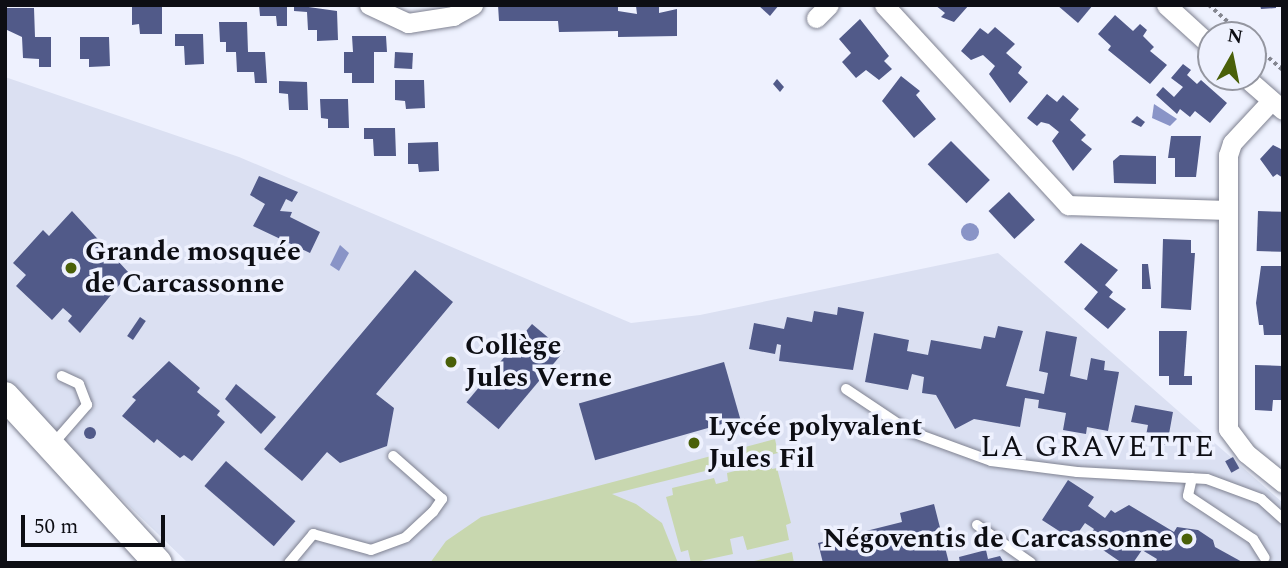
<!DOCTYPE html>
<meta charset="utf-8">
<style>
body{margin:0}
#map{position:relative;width:1288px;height:568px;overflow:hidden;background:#eef1fe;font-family:Spectral,serif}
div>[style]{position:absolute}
.built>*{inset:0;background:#dbe0f2}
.green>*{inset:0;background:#c8d7af}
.water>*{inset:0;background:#8994c7}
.round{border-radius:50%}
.building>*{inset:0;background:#515a89;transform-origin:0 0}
.path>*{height:3.5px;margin-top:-1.75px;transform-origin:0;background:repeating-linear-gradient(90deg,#848690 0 3.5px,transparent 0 7px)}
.roads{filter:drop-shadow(0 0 2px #7e8190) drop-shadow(0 0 2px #7e8190)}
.lane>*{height:10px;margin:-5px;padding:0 5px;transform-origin:5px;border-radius:5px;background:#fff}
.street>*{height:19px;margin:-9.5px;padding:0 9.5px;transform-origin:9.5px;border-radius:9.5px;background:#fff}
.secondary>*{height:28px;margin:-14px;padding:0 14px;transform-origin:14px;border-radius:14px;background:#fff}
.dots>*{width:19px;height:19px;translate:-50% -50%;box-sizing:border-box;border:4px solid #eef1fe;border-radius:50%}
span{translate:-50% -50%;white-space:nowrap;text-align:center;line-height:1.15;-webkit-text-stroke:7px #eef1fe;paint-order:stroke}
.poi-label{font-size:28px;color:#0d0e14;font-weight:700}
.left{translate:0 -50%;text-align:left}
.right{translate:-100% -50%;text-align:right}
.neighbourhood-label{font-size:30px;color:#0d0e14;letter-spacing:2px}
.frame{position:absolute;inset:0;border:7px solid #0d0e14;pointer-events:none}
.north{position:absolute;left:1197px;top:21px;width:70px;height:70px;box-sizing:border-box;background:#eef1fe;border:2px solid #9496a0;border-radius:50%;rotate:9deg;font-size:19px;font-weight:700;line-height:28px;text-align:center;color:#0d0e14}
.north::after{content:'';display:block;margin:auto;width:24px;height:32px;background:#4a6009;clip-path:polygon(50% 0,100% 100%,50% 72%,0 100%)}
.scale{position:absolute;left:21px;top:515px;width:144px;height:32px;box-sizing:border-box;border:4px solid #0d0e14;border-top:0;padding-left:9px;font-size:21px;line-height:24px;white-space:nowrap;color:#0d0e14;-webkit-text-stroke:5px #eef1fe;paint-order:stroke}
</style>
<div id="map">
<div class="built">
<i style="clip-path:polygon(5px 77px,239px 157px,631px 323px,700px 315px,998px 253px,1283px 503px,1283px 563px,188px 563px,5px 386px)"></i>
</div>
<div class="green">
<i style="clip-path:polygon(775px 439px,778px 453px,612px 494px,636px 504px,662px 523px,678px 563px,430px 563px,446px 541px,481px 517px)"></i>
<i style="clip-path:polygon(770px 462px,772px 469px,777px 468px,791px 523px,786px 525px,789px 540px,747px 550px,743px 536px,730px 539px,733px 554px,691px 563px,688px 550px,681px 552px,666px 497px,673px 495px,672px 488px,714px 478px,716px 484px,728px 481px,727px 473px)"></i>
<i style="clip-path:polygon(792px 552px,794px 563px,750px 562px)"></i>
</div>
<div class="water">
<i style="clip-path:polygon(1154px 104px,1177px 119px,1170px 126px,1152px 118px)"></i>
<i class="round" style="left:961px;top:223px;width:18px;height:18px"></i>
<i style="clip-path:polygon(340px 245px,349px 253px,339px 271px,330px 265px)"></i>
</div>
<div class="building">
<i style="clip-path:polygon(132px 5px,162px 5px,162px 34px,140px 34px,139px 24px,132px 25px)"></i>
<i style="clip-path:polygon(259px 5px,287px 5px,287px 26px,277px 26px,276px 16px,260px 16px)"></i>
<i style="clip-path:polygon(294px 5px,337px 11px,338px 40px,317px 41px,317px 30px,308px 30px,307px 12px,294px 11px)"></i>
<i style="clip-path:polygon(498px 5px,618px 5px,618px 11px,637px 14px,636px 6px,659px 5px,659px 13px,677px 9px,677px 36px,618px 37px,618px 31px,559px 32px,558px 21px,499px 21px)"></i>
<i style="clip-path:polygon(758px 5px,779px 5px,770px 16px)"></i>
<i style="clip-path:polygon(935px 5px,969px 5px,954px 22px,941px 17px,945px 13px)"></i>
<i style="clip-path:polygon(1057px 5px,1093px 5px,1078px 23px)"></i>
<i style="clip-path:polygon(1260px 5px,1276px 5px,1276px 8px,1261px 9px)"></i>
<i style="clip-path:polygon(5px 8px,34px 8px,35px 37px,51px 37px,51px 67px,39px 67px,39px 59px,23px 58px,22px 37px,5px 29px)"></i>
<i style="clip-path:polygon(1115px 15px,1133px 31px,1140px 24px,1147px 30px,1143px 36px,1154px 47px,1150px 51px,1167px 65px,1150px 84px,1108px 50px,1111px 46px,1098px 34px)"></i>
<i style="clip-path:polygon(860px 19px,889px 56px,884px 61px,892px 69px,879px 80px,866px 70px,856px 78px,842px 62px,851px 53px,839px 39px)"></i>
<i style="clip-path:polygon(219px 22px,247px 22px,248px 52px,265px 52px,267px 83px,255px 83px,254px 72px,237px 72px,236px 52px,226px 52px,226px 42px,220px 42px)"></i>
<i style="clip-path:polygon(995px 27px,1015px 44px,1006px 53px,1022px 67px,1018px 73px,1028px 82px,1010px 103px,989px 74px,995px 66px,983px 55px,971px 60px,961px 51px,980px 28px,988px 34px)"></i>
<i style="clip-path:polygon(175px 34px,203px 34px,204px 64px,185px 65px,184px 46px,175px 46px)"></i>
<i style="clip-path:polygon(352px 36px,386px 36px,387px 52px,374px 52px,374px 83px,352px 83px,352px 73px,344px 73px,344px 52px,353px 52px)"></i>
<i style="clip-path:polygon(80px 37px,109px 37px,110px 66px,89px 67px,89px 59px,80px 59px)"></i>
<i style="left:395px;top:52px;width:18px;height:16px;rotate:3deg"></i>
<i style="clip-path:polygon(1183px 64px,1191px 70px,1187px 75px,1197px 84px,1201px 80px,1227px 103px,1210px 123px,1195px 111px,1190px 117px,1180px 109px,1177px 114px,1156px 95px,1163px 87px,1174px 97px,1183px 87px,1171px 78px)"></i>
<i style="clip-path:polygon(901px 76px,920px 91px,916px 95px,936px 119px,914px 138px,882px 101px)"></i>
<i style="clip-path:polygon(777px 79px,784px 87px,780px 92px,773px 84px)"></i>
<i style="clip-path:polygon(395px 80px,424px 80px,425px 108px,406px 109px,405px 101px,395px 100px)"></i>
<i style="clip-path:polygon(279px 81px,307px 82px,308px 110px,289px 110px,288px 94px,279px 93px)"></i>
<i style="clip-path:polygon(1047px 94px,1057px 102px,1063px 95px,1079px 109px,1070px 120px,1086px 135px,1081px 140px,1092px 149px,1073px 171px,1052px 141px,1059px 132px,1049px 124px,1041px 122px,1037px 126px,1027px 118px)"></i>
<i style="clip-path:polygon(320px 99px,348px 99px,349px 128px,328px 128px,328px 119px,321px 118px)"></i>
<i style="clip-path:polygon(1137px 116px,1145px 122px,1141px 127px,1131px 122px)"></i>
<i style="clip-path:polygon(364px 128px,395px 128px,396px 156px,374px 156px,373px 139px,364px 139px)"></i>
<i style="clip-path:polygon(1171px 136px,1201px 136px,1196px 177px,1175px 177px,1175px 158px,1168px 158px)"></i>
<i style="left:951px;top:141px;width:55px;height:33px;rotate:45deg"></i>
<i style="clip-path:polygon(438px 142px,439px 171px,419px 172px,418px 164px,408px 164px,408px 143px)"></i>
<i style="clip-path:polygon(1273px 145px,1283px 150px,1283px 178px,1277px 174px,1273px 177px,1260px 159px)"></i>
<i style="clip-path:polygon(1120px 155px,1156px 156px,1156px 184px,1114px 183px,1113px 161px)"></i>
<i style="clip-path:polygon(259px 176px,298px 192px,292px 202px,286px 199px,280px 211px,292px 212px,290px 217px,320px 232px,310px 253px,253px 226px,265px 204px,250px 195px)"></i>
<i style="left:1009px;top:192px;width:38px;height:28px;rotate:47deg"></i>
<i style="clip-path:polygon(72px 211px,129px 273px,80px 333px,68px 321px,72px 316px,63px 308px,52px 320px,16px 286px,26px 275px,13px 263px,43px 230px,49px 236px)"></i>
<i style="left:1258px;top:211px;width:25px;height:40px;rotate:2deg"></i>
<i style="clip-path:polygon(1163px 239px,1191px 240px,1191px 253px,1195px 253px,1191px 310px,1161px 308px)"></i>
<i style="clip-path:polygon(1081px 243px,1118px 270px,1105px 285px,1113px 292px,1109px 297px,1126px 309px,1108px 329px,1084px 309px,1098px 292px,1064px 262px)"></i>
<i style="clip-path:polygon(1142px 264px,1148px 264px,1151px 289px,1142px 289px)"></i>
<i style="clip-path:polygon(1261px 266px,1283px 266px,1283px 335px,1264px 335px,1263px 325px,1259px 325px,1256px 303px)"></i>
<i style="clip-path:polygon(415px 270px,453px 302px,376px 394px,394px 408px,387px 446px,340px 463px,327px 452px,302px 481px,264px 449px)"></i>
<i style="clip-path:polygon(838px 307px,864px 312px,853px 370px,779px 361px,781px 345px,777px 344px,775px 354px,749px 349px,754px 323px,784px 329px,787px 317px,812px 322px,814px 311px,837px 315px)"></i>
<i style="left:140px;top:317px;width:7px;height:23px;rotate:34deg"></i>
<i style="left:532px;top:324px;width:42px;height:102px;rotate:40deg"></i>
<i style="clip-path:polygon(998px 326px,1023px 331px,1006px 386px,1044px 394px,1048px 373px,1039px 371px,1046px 331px,1077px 337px,1070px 376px,1087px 380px,1091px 358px,1105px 361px,1104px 370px,1119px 372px,1108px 431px,1087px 427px,1086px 434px,1063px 430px,1066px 413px,1038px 408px,1039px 400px,1025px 398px,1020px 427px,974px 419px,955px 429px,936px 395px,922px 393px,924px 377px,912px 374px,908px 390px,865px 382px,874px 333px,909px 340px,907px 351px,928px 355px,931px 340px,981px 349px,984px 336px,995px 338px)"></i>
<i style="clip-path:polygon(1159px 331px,1187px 331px,1184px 376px,1192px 376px,1192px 385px,1169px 385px,1169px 376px,1159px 376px)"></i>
<i style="clip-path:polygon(169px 361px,200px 388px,197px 392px,220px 411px,217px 415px,225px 422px,192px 461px,184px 455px,180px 458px,157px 439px,154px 443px,122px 416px,136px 400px,132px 397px)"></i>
<i style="left:724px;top:362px;width:59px;height:151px;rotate:74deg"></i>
<i style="clip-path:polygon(1255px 365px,1283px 366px,1283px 400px,1273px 400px,1272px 411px,1255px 410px)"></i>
<i style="clip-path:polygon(236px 384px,276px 417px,261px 434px,225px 399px)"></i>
<i style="clip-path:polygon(1135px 405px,1173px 412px,1167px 445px,1145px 441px,1148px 425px,1131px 422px)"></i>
<i class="round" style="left:84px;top:427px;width:12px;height:12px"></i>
<i style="left:1233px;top:457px;width:13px;height:9px;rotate:61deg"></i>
<i style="left:226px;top:461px;width:92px;height:33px;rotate:41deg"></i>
<i style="clip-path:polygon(1068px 480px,1094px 497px,1088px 506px,1105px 518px,1111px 510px,1115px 513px,1129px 505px,1174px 532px,1177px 527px,1198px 530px,1213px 540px,1215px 547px,1244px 563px,1155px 563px,1157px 559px,1142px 550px,1133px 563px,1122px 563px,1087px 539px,1094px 529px,1085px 523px,1073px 540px,1042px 520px)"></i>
<i style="clip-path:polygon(934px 504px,949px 563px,823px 563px,818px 543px,902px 522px,900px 513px)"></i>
<i style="clip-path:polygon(986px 550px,988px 559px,1000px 556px,1004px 563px,960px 563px,959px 557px)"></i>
</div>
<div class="path">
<i style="left:1209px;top:5px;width:45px;rotate:41.4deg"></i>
<i style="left:1253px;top:44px;width:40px;rotate:41deg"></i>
</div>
<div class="roads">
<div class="lane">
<i style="left:846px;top:389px;width:76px;rotate:33.7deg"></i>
<i style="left:909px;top:431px;width:87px;rotate:20.1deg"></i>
<i style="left:991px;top:461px;width:87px;rotate:7.3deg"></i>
<i style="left:1077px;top:472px;width:130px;rotate:3.1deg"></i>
<i style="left:1207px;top:479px;width:58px;rotate:20.3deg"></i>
<i style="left:1261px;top:499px;width:30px;rotate:42deg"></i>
<i style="left:53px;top:444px;width:52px;rotate:-48.9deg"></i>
<i style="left:87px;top:405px;width:22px;rotate:-111deg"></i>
<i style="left:79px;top:384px;width:19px;rotate:-155deg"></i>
<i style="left:1192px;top:478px;width:18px;rotate:103deg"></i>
<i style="left:1188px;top:496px;width:78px;rotate:33.5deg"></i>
<i style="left:1253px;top:539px;width:22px;rotate:58deg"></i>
<i style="left:977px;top:525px;width:66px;rotate:35.1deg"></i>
<i style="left:289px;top:563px;width:38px;rotate:-50deg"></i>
<i style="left:313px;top:534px;width:60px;rotate:15.4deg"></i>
<i style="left:371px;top:550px;width:37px;rotate:-20deg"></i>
<i style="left:406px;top:537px;width:37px;rotate:-43deg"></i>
<i style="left:433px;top:512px;width:16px;rotate:-55deg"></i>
<i style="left:442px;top:499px;width:65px;rotate:-138.7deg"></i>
</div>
<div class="street">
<i style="left:369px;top:5px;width:43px;rotate:24.8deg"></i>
<i style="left:408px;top:23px;width:46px;rotate:-8.8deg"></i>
<i style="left:453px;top:16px;width:23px;rotate:-29deg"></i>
<i style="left:884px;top:5px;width:272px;rotate:47.4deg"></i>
<i style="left:1068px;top:205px;width:158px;rotate:1.8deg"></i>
<i style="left:1166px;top:5px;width:61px;rotate:42.3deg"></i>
<i style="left:816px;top:18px;width:18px;rotate:-45deg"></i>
<i style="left:1245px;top:77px;width:50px;rotate:41deg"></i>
<i style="left:1271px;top:101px;width:57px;rotate:132.9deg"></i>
<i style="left:1232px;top:143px;width:13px;rotate:108deg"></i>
<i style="left:1228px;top:155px;width:274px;rotate:90deg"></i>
<i style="left:1228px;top:429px;width:30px;rotate:53deg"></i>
<i style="left:1246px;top:453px;width:48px;rotate:39deg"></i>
</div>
<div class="secondary">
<i style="left:5px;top:396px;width:226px;rotate:47.5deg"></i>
</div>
</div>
<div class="dots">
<i style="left:71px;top:268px;background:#4a6009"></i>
<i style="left:451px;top:362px;background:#4a6009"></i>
<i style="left:694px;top:443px;background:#4a6009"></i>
<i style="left:1187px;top:539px;background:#4a6009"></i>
</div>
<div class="poi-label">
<span class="left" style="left:85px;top:268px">Grande mosquée<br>de Carcassonne</span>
<span class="left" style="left:465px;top:362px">Collège<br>Jules Verne</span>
<span class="left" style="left:708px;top:443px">Lycée polyvalent<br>Jules Fil</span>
<span class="right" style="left:1173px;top:539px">Négoventis de Carcassonne</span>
</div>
<div class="neighbourhood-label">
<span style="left:1098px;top:447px">LA GRAVETTE</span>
</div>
<div class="frame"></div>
<div class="north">N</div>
<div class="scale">50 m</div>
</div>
